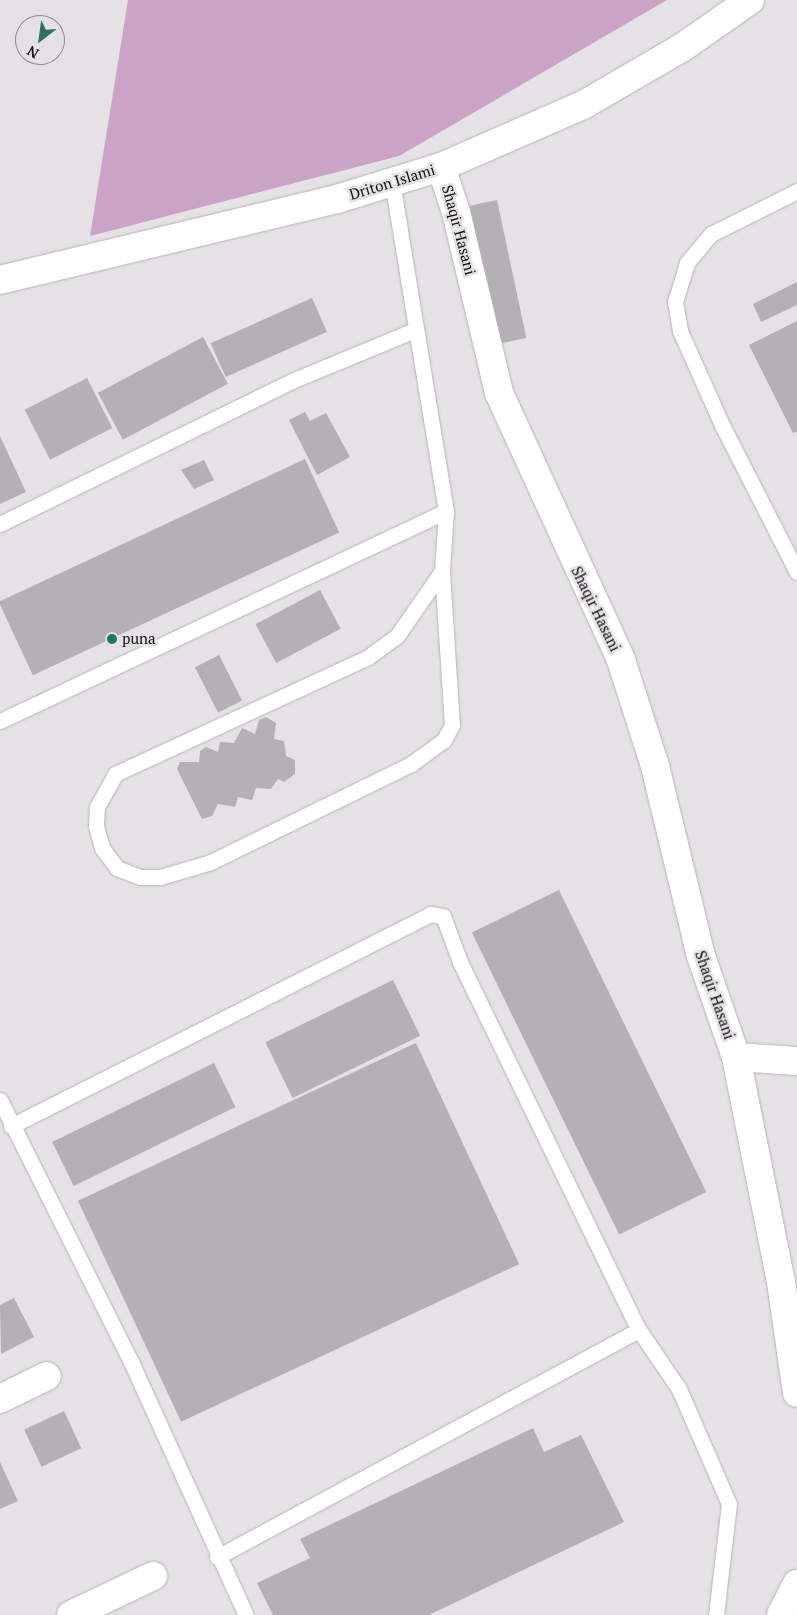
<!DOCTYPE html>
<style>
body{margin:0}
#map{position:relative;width:797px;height:1615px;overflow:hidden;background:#e5e2e5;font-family:"PT Serif",serif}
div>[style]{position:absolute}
.green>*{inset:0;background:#cba3c6}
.building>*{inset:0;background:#b4b1b4;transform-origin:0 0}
.roads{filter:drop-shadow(0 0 1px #b7b4b7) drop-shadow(0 0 1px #b7b4b7)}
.lane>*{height:15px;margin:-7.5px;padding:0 7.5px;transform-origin:7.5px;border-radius:7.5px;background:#fff}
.street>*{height:28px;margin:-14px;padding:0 14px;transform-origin:14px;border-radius:14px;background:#fff}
.secondary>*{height:28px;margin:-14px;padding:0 14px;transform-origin:14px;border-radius:14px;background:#fff}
.dots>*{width:14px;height:14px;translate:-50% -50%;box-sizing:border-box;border:2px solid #e5e2e5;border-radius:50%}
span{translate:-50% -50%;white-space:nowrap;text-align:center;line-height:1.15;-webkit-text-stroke:5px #e5e2e5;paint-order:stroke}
.street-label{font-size:15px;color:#100f10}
.poi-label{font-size:15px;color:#100f10}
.left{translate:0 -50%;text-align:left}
.north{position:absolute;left:15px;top:15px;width:50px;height:50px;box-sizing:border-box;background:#e5e2e5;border:1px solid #908e90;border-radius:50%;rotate:210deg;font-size:14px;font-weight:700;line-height:20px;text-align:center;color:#100f10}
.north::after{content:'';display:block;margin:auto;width:18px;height:22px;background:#2b7166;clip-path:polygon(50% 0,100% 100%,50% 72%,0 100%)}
</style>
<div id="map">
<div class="green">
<i style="clip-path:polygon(128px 0,667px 0,399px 156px,90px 236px)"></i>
</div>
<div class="building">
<i style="left:497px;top:200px;width:141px;height:28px;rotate:78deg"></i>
<i style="clip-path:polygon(797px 282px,797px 305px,761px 322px,753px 304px)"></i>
<i style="left:312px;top:298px;width:37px;height:111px;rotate:66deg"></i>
<i style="clip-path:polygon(797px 321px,797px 432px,793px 433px,749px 345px)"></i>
<i style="left:203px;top:337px;width:53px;height:119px;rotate:62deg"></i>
<i style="left:87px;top:378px;width:56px;height:70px;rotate:63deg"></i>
<i style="clip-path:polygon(305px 412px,310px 421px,326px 413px,350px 457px,317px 475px,289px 420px)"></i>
<i style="clip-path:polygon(0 436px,26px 492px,0 504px)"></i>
<i style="left:305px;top:459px;width:81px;height:338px;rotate:65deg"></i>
<i style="clip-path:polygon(204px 460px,214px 480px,194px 489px,181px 470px)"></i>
<i style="left:320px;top:590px;width:44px;height:73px;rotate:62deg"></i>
<i style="left:219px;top:655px;width:51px;height:27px;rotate:63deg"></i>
<i style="clip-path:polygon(266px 717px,276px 723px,274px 739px,284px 741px,286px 756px,295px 760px,295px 774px,284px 782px,278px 779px,271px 789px,256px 788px,252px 800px,238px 797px,235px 807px,218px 804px,212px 816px,202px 819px,177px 769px,180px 762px,199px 762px,200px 751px,206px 747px,218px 752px,220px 742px,234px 743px,242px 728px,255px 734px,259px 720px)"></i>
<i style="left:559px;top:890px;width:336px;height:97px;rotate:64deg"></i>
<i style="left:393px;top:980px;width:62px;height:142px;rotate:64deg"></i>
<i style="left:416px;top:1043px;width:244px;height:373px;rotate:65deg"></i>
<i style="left:214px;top:1063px;width:49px;height:180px;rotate:64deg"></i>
<i style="clip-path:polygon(14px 1298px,34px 1337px,1px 1354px,0 1305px)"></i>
<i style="left:64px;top:1411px;width:41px;height:44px;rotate:65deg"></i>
<i style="clip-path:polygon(533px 1428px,544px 1452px,581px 1435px,624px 1522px,429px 1615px,273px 1615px,257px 1583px,310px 1558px,300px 1539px)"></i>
<i style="clip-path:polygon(0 1462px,18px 1501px,0 1509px)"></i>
</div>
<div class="roads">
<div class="lane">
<i style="left:797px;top:191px;width:96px;rotate:153.4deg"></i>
<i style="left:711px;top:234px;width:38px;rotate:130deg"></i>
<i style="left:687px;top:263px;width:41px;rotate:107.1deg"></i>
<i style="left:675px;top:302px;width:29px;rotate:80deg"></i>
<i style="left:680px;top:331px;width:103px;rotate:65.9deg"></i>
<i style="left:722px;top:425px;width:165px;rotate:63deg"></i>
<i style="left:0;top:524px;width:327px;rotate:-26.1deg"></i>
<i style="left:294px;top:380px;width:131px;rotate:-22.5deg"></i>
<i style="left:442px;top:571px;width:154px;rotate:86.3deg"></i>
<i style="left:452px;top:725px;width:17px;rotate:118deg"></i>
<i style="left:444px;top:740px;width:41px;rotate:144deg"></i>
<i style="left:411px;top:764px;width:223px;rotate:153.9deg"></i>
<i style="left:211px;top:862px;width:53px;rotate:163.6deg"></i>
<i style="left:160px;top:877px;width:20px;rotate:180deg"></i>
<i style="left:140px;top:877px;width:25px;rotate:-159deg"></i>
<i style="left:117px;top:868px;width:25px;rotate:-127deg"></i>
<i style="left:102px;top:848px;width:24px;rotate:-105deg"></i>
<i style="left:96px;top:825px;width:18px;rotate:-87deg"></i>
<i style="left:97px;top:807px;width:38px;rotate:-61deg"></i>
<i style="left:115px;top:774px;width:279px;rotate:-24.8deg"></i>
<i style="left:368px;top:657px;width:36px;rotate:-36deg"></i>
<i style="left:397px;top:636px;width:79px;rotate:-55.3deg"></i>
<i style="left:442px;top:571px;width:60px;rotate:-86.2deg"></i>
<i style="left:0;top:721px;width:493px;rotate:-25.2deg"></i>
<i style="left:446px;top:511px;width:334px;rotate:-99.3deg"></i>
<i style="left:0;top:1100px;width:295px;rotate:63.4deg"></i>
<i style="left:132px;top:1364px;width:276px;rotate:65.6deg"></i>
<i style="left:11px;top:1126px;width:470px;rotate:-26.8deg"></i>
<i style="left:430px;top:914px;width:13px;rotate:9deg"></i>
<i style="left:443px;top:916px;width:49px;rotate:69.7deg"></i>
<i style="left:460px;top:962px;width:409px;rotate:64.1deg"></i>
<i style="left:639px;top:1330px;width:71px;rotate:55.9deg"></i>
<i style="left:679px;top:1389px;width:125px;rotate:66.5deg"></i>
<i style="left:729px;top:1504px;width:112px;rotate:96.7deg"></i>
<i style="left:217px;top:1557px;width:479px;rotate:-28.3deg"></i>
</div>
<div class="street">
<i style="left:441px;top:167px;width:47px;rotate:71.6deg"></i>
<i style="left:456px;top:212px;width:186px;rotate:76.6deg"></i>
<i style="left:499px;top:393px;width:294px;rotate:65.4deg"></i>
<i style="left:621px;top:660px;width:111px;rotate:72.2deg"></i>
<i style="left:655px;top:766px;width:195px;rotate:76.4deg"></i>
<i style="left:701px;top:956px;width:107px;rotate:70.9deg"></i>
<i style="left:736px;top:1057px;width:229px;rotate:78.7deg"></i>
<i style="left:781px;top:1282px;width:112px;rotate:81.8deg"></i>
<i style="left:736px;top:1057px;width:61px;rotate:3.8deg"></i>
<i style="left:0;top:1399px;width:52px;rotate:-26.1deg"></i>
<i style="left:71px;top:1615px;width:91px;rotate:-25.4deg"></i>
<i style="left:781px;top:1615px;width:35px;rotate:-63deg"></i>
</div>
<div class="secondary">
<i style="left:0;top:280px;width:347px;rotate:-13.5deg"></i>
<i style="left:337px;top:199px;width:109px;rotate:-17.1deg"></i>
<i style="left:441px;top:167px;width:157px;rotate:-23.6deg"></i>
<i style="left:585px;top:104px;width:113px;rotate:-30.2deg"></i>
<i style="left:683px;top:47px;width:82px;rotate:-35deg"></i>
</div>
</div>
<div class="dots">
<i style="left:112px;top:639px;background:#2b7166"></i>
</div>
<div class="street-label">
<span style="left:392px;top:182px;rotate:-17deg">Driton Islami</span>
<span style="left:459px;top:230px;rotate:75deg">Shaqir Hasani</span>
<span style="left:596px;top:609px;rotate:64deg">Shaqir Hasani</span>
<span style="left:715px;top:995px;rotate:71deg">Shaqir Hasani</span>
</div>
<div class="poi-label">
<span class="left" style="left:122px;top:639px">puna</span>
</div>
<div class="north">N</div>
</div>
